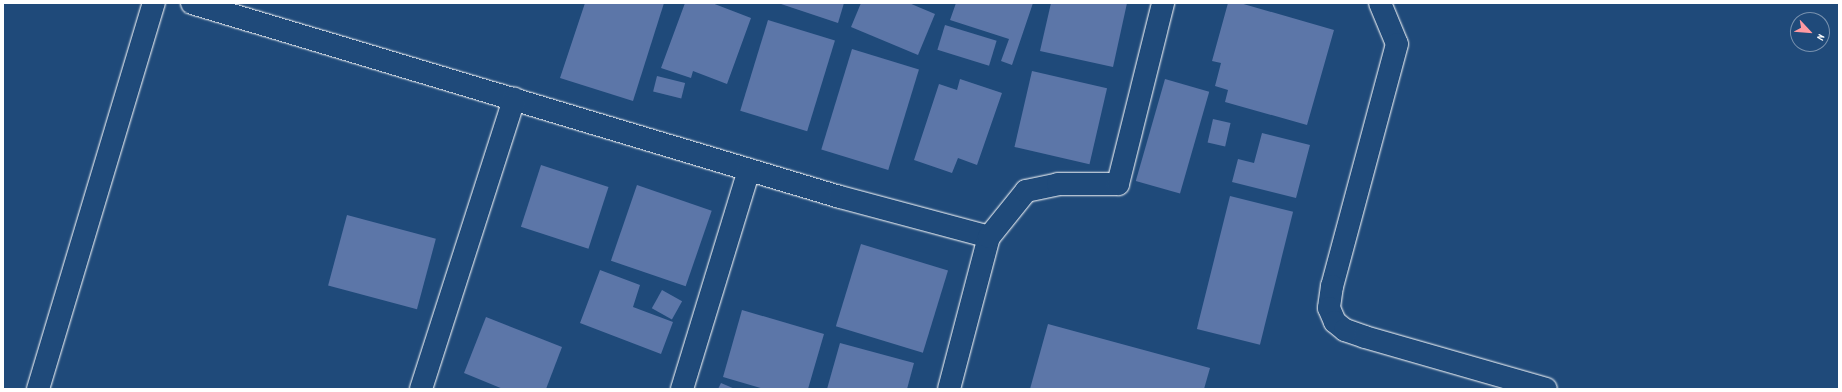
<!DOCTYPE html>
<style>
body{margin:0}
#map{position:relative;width:1842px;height:392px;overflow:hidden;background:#1f4a7a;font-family:Dekko,sans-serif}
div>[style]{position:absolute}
.building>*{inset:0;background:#5c76a8;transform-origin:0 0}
.roads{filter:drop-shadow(0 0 1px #fff) drop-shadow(0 0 1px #fff)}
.minor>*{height:22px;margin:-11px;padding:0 11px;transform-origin:11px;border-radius:11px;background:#1f4a7a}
span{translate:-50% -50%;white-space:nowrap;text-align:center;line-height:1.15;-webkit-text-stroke:4px #1f4a7a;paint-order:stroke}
.frame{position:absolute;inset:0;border:4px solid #fff;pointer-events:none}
.north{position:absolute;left:1790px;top:12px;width:40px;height:40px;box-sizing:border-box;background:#1f4a7a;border:1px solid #7992af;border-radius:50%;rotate:116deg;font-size:11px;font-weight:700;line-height:16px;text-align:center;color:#fff}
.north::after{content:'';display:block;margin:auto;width:14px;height:18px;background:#ff9aa2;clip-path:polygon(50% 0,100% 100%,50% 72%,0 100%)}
</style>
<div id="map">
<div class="building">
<i style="clip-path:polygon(585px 3px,664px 3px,633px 101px,560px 78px)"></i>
<i style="clip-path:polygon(685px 3px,712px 3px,751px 18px,727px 84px,693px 71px,691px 78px,661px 68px)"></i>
<i style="clip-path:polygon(778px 3px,844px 3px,838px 23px)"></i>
<i style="clip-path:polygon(861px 3px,909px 3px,935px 14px,918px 55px,851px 27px)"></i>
<i style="clip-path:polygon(956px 3px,1033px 3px,1012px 65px,1001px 61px,1009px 39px,950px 20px)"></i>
<i style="clip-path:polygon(1051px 3px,1127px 3px,1113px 67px,1040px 51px)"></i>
<i style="clip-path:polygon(1228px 3px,1240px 3px,1334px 30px,1307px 125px,1225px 102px,1228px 90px,1215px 86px,1221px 63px,1212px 61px)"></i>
<i style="left:768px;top:20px;width:70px;height:95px;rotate:17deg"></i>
<i style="left:945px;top:25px;width:54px;height:26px;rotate:17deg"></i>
<i style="left:852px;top:49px;width:70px;height:105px;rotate:17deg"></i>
<i style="left:1032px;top:71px;width:77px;height:78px;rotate:13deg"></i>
<i style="left:657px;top:76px;width:29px;height:16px;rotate:14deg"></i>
<i style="clip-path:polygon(960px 79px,1002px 93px,977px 165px,958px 158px,952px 173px,914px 160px,939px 84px,957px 90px)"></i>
<i style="left:1165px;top:79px;width:46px;height:106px;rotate:16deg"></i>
<i style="left:1213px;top:119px;width:18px;height:24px;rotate:13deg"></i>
<i style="clip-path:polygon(1262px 133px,1310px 145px,1296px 198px,1232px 182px,1238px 159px,1254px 163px)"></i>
<i style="left:541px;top:165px;width:71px;height:65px;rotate:18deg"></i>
<i style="left:637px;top:185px;width:79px;height:80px;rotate:19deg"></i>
<i style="left:1230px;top:196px;width:65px;height:137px;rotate:14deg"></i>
<i style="left:347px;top:215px;width:92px;height:73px;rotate:15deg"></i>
<i style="left:861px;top:244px;width:91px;height:86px;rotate:17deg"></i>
<i style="clip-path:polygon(600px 270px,640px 285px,633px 307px,673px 322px,661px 354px,580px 323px)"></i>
<i style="left:662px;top:290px;width:23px;height:21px;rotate:29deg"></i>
<i style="clip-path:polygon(742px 310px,824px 334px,808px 389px,764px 389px,723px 377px)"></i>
<i style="clip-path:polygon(486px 317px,562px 347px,546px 389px,503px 389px,464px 373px)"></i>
<i style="clip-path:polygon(1048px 324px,1210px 368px,1204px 389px,1030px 389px)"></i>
<i style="clip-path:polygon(840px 343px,914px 363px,907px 389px,827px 389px)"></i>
<i style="clip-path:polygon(721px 383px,735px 389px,718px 389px)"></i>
</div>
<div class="roads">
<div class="minor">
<i style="left:192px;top:3px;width:676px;rotate:16.67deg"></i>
<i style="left:840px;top:197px;width:154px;rotate:15deg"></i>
<i style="left:1380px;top:3px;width:44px;rotate:67.5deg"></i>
<i style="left:1397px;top:44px;width:251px;rotate:105deg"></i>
<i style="left:1332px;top:286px;width:22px;rotate:98deg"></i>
<i style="left:1329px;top:308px;width:15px;rotate:67deg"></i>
<i style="left:1335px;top:322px;width:13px;rotate:39deg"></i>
<i style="left:1345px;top:330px;width:21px;rotate:19deg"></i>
<i style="left:1365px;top:337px;width:188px;rotate:16deg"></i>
<i style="left:38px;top:389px;width:403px;rotate:-73.3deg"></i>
<i style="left:421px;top:389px;width:305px;rotate:-72.2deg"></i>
<i style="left:682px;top:389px;width:229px;rotate:-73deg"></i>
<i style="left:949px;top:389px;width:157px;rotate:-75.3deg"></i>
<i style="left:989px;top:237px;width:59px;rotate:-51.2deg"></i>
<i style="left:1026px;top:191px;width:33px;rotate:-12deg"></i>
<i style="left:1058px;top:184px;width:60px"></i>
<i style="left:1118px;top:184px;width:187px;rotate:-76deg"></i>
</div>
</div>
<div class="frame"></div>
<div class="north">N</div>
</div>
